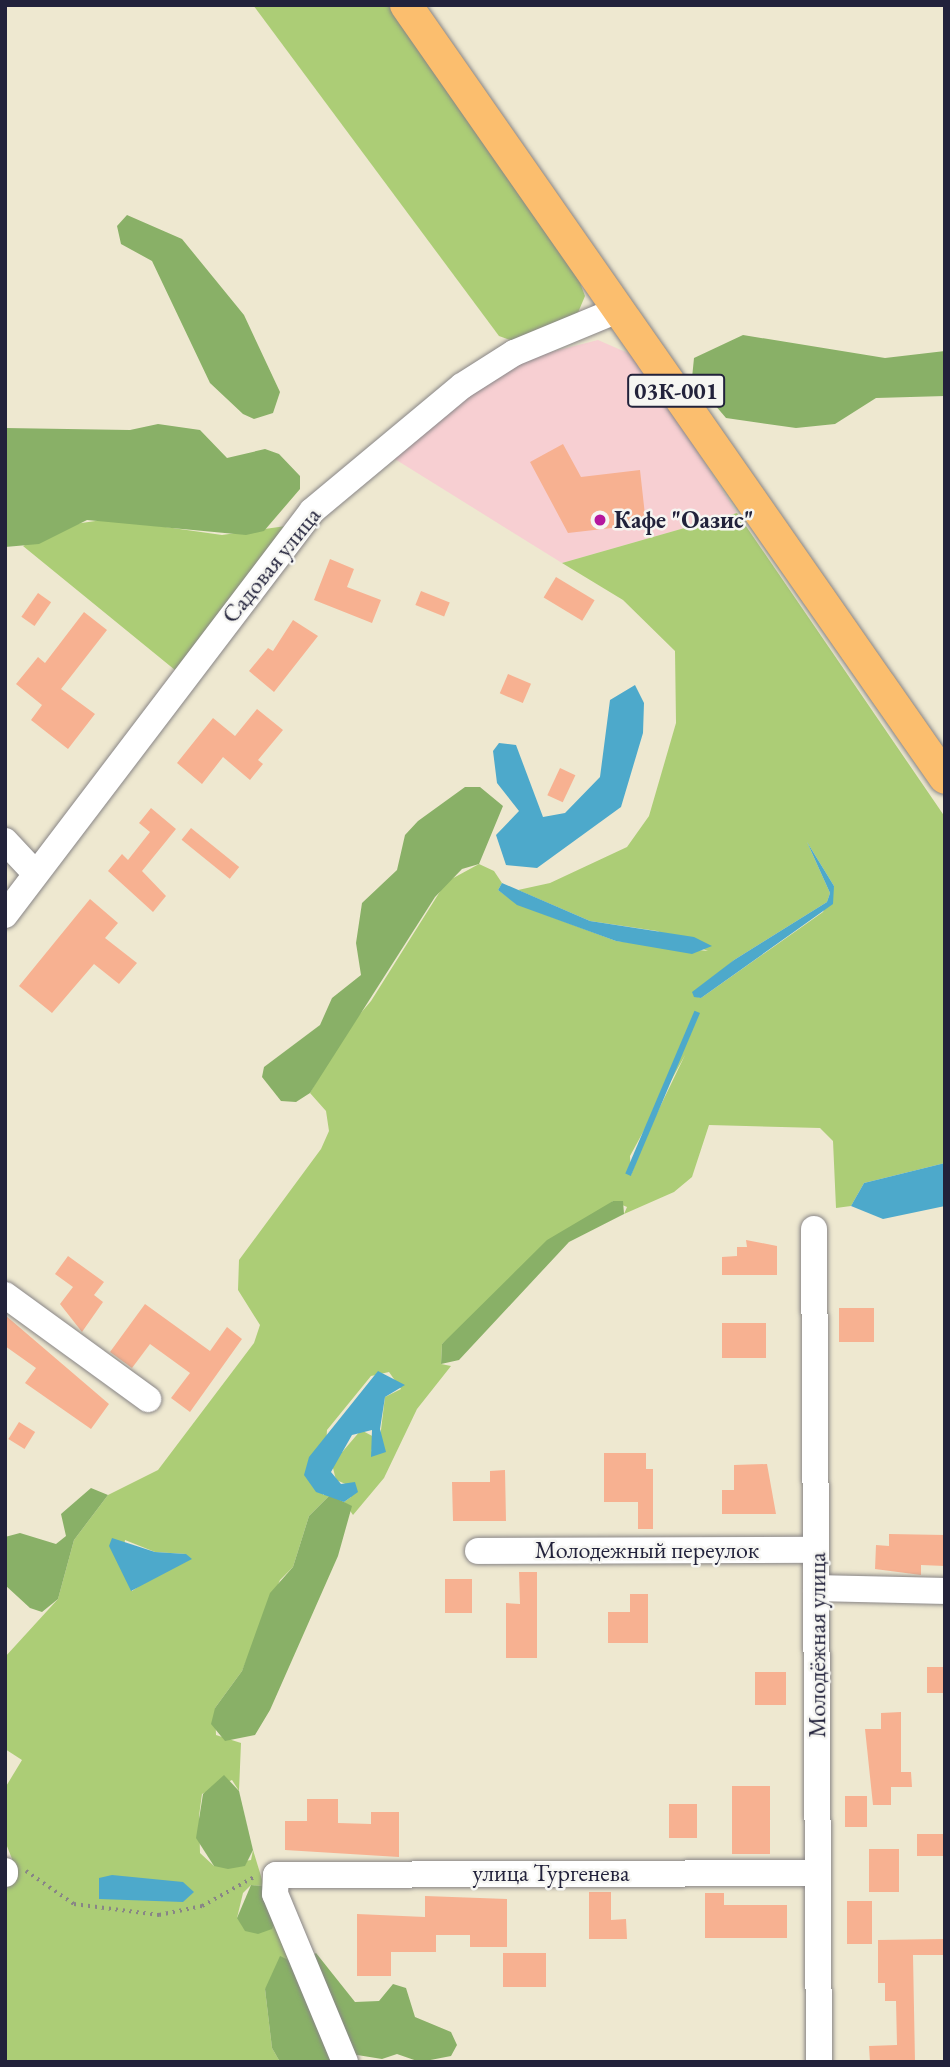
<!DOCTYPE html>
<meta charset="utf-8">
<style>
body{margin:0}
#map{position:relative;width:950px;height:2067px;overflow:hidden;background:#eee8d0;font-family:"EB Garamond",serif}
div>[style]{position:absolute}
.built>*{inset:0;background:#f7cfd2}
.green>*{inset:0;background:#accd76}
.forest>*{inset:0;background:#89b067}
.water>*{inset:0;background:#4da9cb;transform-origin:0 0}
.building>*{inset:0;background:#f7b191;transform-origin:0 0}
.path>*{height:3.5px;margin-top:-1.75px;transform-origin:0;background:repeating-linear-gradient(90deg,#888586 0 2px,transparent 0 7px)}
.roads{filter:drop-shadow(0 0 2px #888586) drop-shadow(0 0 2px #888586)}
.minor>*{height:26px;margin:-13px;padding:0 13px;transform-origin:13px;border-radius:13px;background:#fff}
.major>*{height:32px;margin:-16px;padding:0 16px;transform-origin:16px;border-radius:16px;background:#fbbe6e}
.dots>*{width:19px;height:19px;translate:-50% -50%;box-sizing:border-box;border:4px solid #f6f6f2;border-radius:50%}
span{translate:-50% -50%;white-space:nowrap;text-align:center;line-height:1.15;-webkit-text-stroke:5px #f6f6f2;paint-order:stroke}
.shield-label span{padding:2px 5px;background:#f6f6f2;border:2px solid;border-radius:5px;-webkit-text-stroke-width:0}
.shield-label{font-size:23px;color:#22223b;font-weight:700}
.poi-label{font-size:24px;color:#22223b;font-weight:700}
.left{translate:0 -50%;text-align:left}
.street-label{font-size:24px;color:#22223b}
.frame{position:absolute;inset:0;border:7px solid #22223b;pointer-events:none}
</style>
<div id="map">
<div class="built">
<i style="clip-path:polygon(598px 340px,637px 357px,737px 513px,562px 563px,390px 456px,487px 380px,539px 355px)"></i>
</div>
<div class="green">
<i style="clip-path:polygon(253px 5px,388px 5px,576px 272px,585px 296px,577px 315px,516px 342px,499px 336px)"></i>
<i style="clip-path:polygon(evenodd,737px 513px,945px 817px,945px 1163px,864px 1183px,851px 1206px,836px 1208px,833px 1141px,820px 1128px,709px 1125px,692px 1177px,674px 1192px,624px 1214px,627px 1207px,613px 1201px,442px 1344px,441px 1364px,451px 1366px,417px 1409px,384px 1478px,353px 1515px,344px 1502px,351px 1497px,348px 1485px,336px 1480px,332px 1464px,361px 1430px,376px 1438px,371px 1452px,380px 1438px,385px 1397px,401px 1389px,389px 1372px,371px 1376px,327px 1430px,323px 1495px,330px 1495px,309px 1516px,293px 1567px,280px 1580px,242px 1671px,215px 1708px,216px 1735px,241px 1743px,239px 1791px,232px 1780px,202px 1794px,199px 1816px,200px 1853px,214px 1866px,251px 1860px,253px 1850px,264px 1886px,251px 1885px,243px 1893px,237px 1918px,276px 1920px,295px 1963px,265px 1989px,272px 2048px,280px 2062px,5px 2062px,5px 1902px,12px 1859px,5px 1841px,5px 1788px,22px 1760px,5px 1749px,5px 1657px,58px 1599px,74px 1540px,108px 1495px,158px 1470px,254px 1343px,260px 1325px,238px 1290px,239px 1260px,321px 1149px,329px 1131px,326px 1111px,310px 1093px,343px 1034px,371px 1001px,446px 882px,479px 864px,494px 871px,502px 883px,498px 890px,517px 904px,616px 941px,708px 951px,657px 931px,590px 921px,518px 890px,550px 883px,627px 847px,649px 816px,676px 723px,675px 651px,623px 600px,562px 563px,737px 513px,807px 842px,834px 886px,823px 912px,701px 998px,694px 996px,734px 960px,827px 902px,830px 893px,807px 842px,737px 513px,685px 1055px,646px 1136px,631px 1175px,630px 1156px,685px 1055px,737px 513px,125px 1540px,155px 1552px,186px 1554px,132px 1591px,122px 1563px,125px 1540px)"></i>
<i style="clip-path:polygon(109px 519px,222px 535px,286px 526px,175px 670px,23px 546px,68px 525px)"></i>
</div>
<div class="forest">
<i style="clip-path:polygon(127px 215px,182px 239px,244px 315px,280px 392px,273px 413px,254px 419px,243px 414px,210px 383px,152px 261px,121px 244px,117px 226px)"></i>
<i style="clip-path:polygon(743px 335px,885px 358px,945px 351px,945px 396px,876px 398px,835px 424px,796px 428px,726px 418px,692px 378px,694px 358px)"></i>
<i style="clip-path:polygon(158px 424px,200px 430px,227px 458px,265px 449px,279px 454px,300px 476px,300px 489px,264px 531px,246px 535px,87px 520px,39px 544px,5px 547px,5px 428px,130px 430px)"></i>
<i style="clip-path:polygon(465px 787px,480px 787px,503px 806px,479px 864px,462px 869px,435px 897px,310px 1093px,296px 1102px,281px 1101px,262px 1077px,264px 1067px,320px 1025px,332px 998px,361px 975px,356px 943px,362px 903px,397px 870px,405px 835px,418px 821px)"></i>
<i style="clip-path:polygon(613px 1201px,623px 1201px,624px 1214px,569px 1242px,459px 1360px,441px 1364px,442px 1344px,547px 1240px)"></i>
<i style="clip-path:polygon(91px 1488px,108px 1495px,74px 1540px,58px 1599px,42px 1612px,30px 1608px,5px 1585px,5px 1537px,20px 1533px,56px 1544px,66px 1536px,61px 1514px)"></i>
<i style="clip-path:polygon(330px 1495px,352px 1506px,338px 1556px,270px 1710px,255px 1735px,225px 1741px,211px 1724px,215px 1708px,242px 1671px,270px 1593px,293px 1567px,309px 1516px)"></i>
<i style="clip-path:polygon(224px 1775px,239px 1791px,253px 1850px,245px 1866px,228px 1869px,214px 1866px,196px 1838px,203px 1794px)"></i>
<i style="clip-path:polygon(251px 1885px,264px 1886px,276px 1920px,272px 1929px,258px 1934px,245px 1931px,237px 1918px)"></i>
<i style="clip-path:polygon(316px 1953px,355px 2002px,379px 2001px,393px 1984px,406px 1988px,415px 2017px,451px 2032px,457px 2045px,451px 2056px,420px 2062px,397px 2054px,382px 2059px,351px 2054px,309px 1958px)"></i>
<i style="clip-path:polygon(280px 1956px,295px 1963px,336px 2062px,280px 2062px,272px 2048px,265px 1989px)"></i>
</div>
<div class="water">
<i style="clip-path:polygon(635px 685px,644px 703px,643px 733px,621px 807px,537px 868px,506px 865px,496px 835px,519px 811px,497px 783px,493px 751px,499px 743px,516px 745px,543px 817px,565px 813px,600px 777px,610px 700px)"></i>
<i style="clip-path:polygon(807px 842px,834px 886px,833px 904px,701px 998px,694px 997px,692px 992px,734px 960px,827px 902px,830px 893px)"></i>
<i style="clip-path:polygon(502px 883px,590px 921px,694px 937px,712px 946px,692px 954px,616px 941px,517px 905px,498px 890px)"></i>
<i style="left:700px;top:1013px;width:177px;height:6px;rotate:113deg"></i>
<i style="clip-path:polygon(945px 1163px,945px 1206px,883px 1219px,851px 1206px,864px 1183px)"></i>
<i style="clip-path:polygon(378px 1371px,405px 1385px,385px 1397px,380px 1429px,386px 1452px,371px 1457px,372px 1430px,352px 1435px,331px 1472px,341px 1484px,355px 1482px,358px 1492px,344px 1502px,316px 1492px,304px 1475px,309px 1457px)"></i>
<i style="clip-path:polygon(112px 1538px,155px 1552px,186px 1554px,192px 1559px,131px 1591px,109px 1546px)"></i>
<i style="clip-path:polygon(112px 1875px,183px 1882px,194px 1892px,183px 1902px,99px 1899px,99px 1878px)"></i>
</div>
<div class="building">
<i style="clip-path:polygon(563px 444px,581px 477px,640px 470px,646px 524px,568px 533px,530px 462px)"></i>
<i style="clip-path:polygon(330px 559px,354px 569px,347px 587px,381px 600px,372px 623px,314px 600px)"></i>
<i style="left:556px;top:577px;width:45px;height:24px;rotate:31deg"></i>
<i style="left:421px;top:591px;width:31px;height:15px;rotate:22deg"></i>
<i style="left:38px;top:593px;width:16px;height:29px;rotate:35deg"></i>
<i style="clip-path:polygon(84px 612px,107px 630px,61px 689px,95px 714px,68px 749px,31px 720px,42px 705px,16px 684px,38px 657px,45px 663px)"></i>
<i style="clip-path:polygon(293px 620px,318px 636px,274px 692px,249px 671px,268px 648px,273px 651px)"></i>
<i style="left:508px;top:674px;width:25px;height:21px;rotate:23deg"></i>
<i style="clip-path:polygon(257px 709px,283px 730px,258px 760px,263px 764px,250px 780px,223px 757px,202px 784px,177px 763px,213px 718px,235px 736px)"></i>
<i style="left:560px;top:768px;width:17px;height:30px;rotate:25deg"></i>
<i style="clip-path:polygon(151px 808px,176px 829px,142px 871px,166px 896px,153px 912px,108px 871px,122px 854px,128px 860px,150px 832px,139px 823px)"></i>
<i style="left:191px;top:828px;width:62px;height:15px;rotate:39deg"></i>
<i style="clip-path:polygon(90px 899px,118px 923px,105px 938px,137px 963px,119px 984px,94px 964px,52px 1013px,19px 986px)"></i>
<i style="clip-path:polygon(746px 1240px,777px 1246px,777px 1275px,722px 1275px,722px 1257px,737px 1256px,737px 1247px,747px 1247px)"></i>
<i style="clip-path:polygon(68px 1256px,104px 1282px,94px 1295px,103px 1302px,82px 1332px,60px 1304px,73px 1287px,55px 1274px)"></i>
<i style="clip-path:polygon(145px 1304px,210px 1351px,227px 1327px,242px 1339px,190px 1412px,171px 1398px,190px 1373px,150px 1344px,132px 1368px,110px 1352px)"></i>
<i style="left:839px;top:1308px;width:35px;height:34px"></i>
<i style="clip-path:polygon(5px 1315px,109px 1404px,91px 1429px,25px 1383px,36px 1368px,5px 1346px)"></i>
<i style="left:766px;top:1323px;width:35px;height:44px;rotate:90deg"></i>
<i style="left:19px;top:1422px;width:19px;height:20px;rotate:32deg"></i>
<i style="clip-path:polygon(604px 1453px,646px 1453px,646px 1469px,653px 1469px,653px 1529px,638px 1529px,638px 1502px,604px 1502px)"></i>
<i style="clip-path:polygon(767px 1464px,776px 1514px,722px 1514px,722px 1490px,734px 1490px,734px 1465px)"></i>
<i style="clip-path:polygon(505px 1470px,506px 1521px,453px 1521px,452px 1482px,490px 1482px,490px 1471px)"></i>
<i style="clip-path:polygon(889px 1534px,945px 1535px,945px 1566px,921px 1565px,921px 1575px,875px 1569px,876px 1545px,889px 1546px)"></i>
<i style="clip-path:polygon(519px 1572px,537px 1572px,537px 1658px,506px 1658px,506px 1603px,520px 1604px)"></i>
<i style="left:445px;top:1579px;width:27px;height:34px"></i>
<i style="clip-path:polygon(630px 1594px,648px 1594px,648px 1643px,608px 1643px,608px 1612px,630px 1612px)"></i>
<i style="left:927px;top:1667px;width:18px;height:26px"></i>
<i style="left:755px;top:1672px;width:31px;height:33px"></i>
<i style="clip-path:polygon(901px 1712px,901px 1772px,911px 1772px,912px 1787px,891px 1787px,891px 1805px,873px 1805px,865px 1729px,881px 1729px,881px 1713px)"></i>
<i style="left:732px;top:1786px;width:38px;height:68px"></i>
<i style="left:845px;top:1796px;width:22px;height:31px"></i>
<i style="clip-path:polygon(307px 1799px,338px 1799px,338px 1823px,371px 1824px,371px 1812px,399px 1812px,399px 1857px,285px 1850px,285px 1821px,307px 1821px)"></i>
<i style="left:669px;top:1804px;width:28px;height:34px"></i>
<i style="left:917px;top:1834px;width:28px;height:22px"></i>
<i style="left:869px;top:1849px;width:30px;height:43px"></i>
<i style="clip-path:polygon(589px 1892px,611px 1892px,611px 1920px,626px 1919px,627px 1939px,589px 1939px)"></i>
<i style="clip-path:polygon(705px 1893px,724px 1893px,724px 1905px,787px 1905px,787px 1938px,705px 1938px)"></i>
<i style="clip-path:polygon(425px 1896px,507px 1899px,507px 1947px,470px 1947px,470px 1935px,436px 1935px,436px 1952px,391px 1952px,391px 1976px,357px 1976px,357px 1914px,425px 1917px)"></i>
<i style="left:847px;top:1901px;width:25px;height:43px"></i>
<i style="clip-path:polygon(945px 1939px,945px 1955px,913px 1955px,915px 2062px,870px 2062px,869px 2046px,897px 2045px,896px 2001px,885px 2001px,885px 1983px,878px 1983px,878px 1940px)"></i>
<i style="left:503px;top:1953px;width:43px;height:34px"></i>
</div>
<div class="path">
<i style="left:26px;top:1871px;width:58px;rotate:34.5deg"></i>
<i style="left:74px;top:1904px;width:86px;rotate:7.4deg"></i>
<i style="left:159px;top:1915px;width:44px;rotate:-11.8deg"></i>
<i style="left:202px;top:1906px;width:60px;rotate:-29.1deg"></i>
</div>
<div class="roads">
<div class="minor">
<i style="left:5px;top:841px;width:44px;rotate:46.8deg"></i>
<i style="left:5px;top:915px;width:507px;rotate:-52.77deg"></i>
<i style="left:312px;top:511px;width:195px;rotate:-39.8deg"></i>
<i style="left:462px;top:386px;width:62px;rotate:-32.4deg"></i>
<i style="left:514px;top:353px;width:115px;rotate:-22.5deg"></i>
<i style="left:814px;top:1229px;width:833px;rotate:89.66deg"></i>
<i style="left:5px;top:1295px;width:177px;rotate:36deg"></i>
<i style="left:478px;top:1551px;width:338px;rotate:-0.2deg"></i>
<i style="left:816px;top:1588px;width:129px;rotate:1.3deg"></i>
<i style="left:5px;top:1871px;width:3px;rotate:90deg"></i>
<i style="left:345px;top:2062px;width:182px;rotate:-112.6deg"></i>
<i style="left:275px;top:1894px;width:19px;rotate:-87deg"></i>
<i style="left:276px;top:1875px;width:542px;rotate:-0.21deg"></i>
</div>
<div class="major">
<i style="left:406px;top:5px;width:942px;rotate:55.11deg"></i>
</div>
</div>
<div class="dots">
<i style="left:600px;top:520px;background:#b5179e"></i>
</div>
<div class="shield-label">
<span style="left:676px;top:391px">03К-001</span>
</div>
<div class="poi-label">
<span class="left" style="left:614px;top:520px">Кафе "Оазис"</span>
</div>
<div class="street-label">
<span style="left:271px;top:565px;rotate:-51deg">Садовая улица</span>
<span style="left:647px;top:1550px">Молодежный переулок</span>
<span style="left:817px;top:1645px;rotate:-90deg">Молодёжная улица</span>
<span style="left:551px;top:1873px">улица Тургенева</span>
</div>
<div class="frame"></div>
</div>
